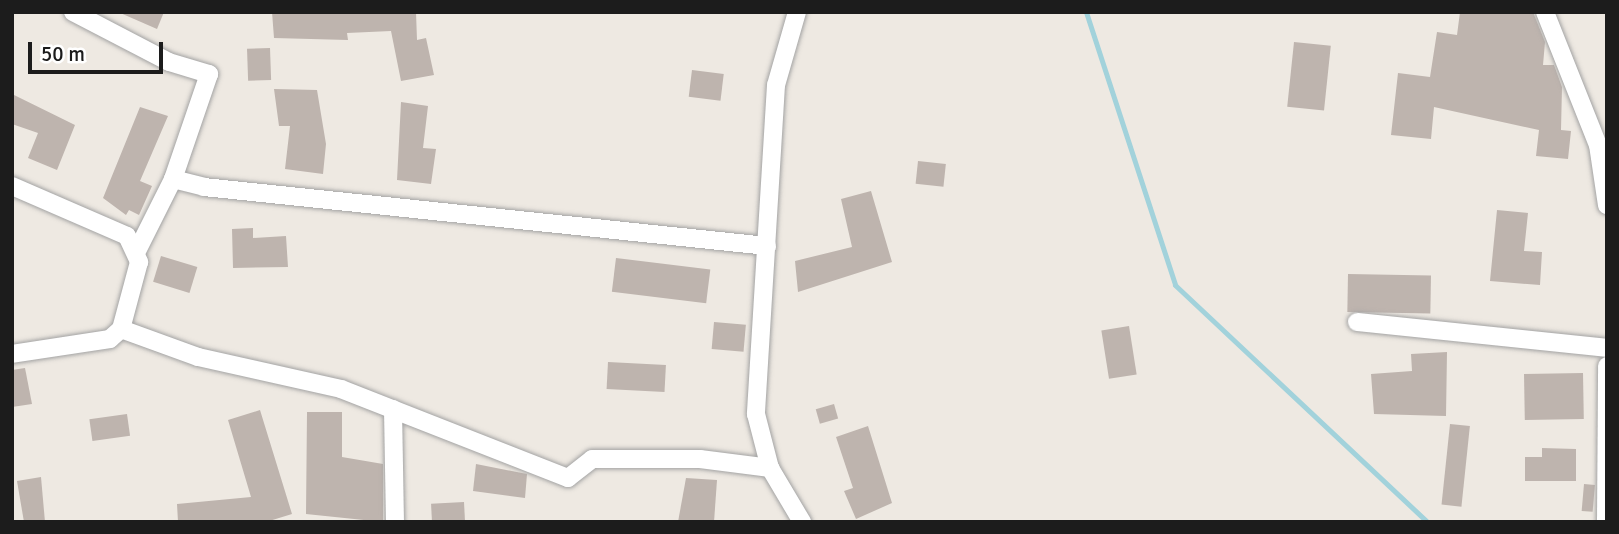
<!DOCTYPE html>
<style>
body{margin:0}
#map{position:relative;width:1619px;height:534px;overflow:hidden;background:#eee9e2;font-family:Signika,sans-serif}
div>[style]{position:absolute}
.stream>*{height:5px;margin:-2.5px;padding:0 2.5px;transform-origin:2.5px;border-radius:2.5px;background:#a2d2db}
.building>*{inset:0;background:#beb4ae;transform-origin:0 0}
.roads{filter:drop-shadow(0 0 2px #a3a3a3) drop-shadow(0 0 2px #a3a3a3)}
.minor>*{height:18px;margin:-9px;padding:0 9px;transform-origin:9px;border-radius:9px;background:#fff}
span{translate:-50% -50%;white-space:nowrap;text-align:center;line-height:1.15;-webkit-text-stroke:5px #fff;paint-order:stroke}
.frame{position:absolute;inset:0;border:14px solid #1c1c1c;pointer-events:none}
.scale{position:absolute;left:28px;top:42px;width:135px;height:32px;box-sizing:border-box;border:4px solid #1c1c1c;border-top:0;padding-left:9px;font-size:21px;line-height:24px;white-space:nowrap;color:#1c1c1c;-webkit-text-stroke:5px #fff;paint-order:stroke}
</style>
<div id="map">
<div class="stream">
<i style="left:1086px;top:12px;width:287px;rotate:71.9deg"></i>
<i style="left:1175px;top:285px;width:346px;rotate:43.2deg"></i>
</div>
<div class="building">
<i style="clip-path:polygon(118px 12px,164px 12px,157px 29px)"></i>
<i style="clip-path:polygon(272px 12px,416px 12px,417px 40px,426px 38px,434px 75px,401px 81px,391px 31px,347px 33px,348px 40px,274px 38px)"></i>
<i style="clip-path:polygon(1460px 12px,1533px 12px,1545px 42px,1543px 65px,1554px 65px,1562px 87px,1561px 130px,1571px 131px,1568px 159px,1536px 156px,1539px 130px,1434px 107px,1431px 139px,1391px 135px,1398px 73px,1430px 77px,1437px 32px,1457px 35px)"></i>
<i style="left:1294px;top:42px;width:37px;height:65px;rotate:6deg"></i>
<i style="left:270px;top:48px;width:32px;height:23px;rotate:88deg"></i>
<i style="left:692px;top:70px;width:32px;height:27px;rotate:7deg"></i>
<i style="clip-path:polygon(274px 89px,317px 90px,326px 144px,323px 174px,285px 169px,290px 126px,279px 126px)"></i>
<i style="clip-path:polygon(12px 94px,75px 125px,57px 170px,28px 158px,38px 133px,12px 124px)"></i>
<i style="clip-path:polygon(401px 102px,428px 106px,423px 148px,436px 149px,431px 184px,397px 180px)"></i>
<i style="clip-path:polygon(140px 107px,168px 116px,140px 181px,152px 186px,139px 215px,129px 210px,126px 215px,103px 198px)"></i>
<i style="left:918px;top:161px;width:28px;height:23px;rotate:6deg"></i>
<i style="clip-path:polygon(871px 191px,892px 262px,798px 292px,795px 261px,852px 247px,841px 199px)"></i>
<i style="clip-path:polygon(1497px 210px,1528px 213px,1524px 251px,1542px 252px,1540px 285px,1490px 281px)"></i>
<i style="clip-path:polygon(253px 228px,253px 238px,286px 236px,288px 267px,233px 268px,232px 229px)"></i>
<i style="left:161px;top:256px;width:38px;height:27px;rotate:17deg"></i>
<i style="left:616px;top:258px;width:95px;height:34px;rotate:7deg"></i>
<i style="left:1348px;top:274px;width:83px;height:38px;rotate:1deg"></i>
<i style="left:714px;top:322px;width:32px;height:27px;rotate:5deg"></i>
<i style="left:1129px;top:326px;width:49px;height:28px;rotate:81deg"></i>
<i style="clip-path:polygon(1447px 352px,1446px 416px,1374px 414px,1371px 374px,1412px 371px,1411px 354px)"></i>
<i style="left:608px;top:362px;width:58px;height:27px;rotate:3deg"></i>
<i style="clip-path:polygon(25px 368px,32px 404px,12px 407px,12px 370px)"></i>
<i style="left:1583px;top:373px;width:46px;height:59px;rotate:89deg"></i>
<i style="left:834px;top:404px;width:15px;height:19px;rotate:74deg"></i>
<i style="clip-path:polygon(260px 410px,292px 514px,266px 522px,178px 522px,177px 504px,251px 497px,228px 420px)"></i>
<i style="clip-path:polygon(307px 412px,342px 412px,342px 457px,383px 464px,383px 522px,306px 514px)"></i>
<i style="left:127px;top:414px;width:22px;height:38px;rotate:82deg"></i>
<i style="left:1450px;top:424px;width:20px;height:81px;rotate:6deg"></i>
<i style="clip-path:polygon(868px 426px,892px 503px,856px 519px,844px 491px,853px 488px,836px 437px)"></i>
<i style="clip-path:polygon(1542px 448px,1576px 449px,1576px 481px,1525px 481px,1525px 457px,1542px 457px)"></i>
<i style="clip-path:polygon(476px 464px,527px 474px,525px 498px,473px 491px)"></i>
<i style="clip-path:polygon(41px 477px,45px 522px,24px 522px,17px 481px)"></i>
<i style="clip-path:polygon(686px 478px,717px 480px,714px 522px,678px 522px)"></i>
<i style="left:1584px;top:484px;width:11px;height:27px;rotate:5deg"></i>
<i style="left:464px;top:502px;width:20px;height:33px;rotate:87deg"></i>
</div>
<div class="roads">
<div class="minor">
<i style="left:73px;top:12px;width:108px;rotate:27.5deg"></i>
<i style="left:169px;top:62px;width:42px;rotate:16.7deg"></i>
<i style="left:209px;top:74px;width:111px;rotate:108.9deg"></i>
<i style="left:797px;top:12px;width:76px;rotate:106deg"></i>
<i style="left:776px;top:85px;width:330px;rotate:93.5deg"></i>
<i style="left:756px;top:414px;width:56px;rotate:75.5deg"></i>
<i style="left:770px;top:468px;width:63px;rotate:59.3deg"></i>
<i style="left:1545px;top:12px;width:143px;rotate:68.3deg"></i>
<i style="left:1598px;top:145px;width:61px;rotate:81.5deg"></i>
<i style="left:12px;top:186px;width:125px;rotate:23.5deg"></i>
<i style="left:127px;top:236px;width:29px;rotate:65deg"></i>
<i style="left:139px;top:262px;width:69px;rotate:105deg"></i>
<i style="left:121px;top:329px;width:15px;rotate:138deg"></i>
<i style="left:110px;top:339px;width:99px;rotate:171.3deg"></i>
<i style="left:137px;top:251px;width:80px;rotate:-63.4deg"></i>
<i style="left:173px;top:179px;width:32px;rotate:14deg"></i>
<i style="left:204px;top:187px;width:566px;rotate:5.98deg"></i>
<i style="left:1357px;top:322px;width:251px;rotate:5.9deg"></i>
<i style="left:121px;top:329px;width:82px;rotate:20deg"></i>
<i style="left:198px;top:357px;width:147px;rotate:12.6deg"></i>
<i style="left:341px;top:389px;width:244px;rotate:21.4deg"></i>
<i style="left:568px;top:478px;width:31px;rotate:-38deg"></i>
<i style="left:592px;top:459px;width:108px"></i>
<i style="left:700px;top:459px;width:71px;rotate:7.3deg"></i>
<i style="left:393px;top:409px;width:113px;rotate:89deg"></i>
<i style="left:1606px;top:522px;width:156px;rotate:-89.6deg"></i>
</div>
</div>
<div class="frame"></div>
<div class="scale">50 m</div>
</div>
